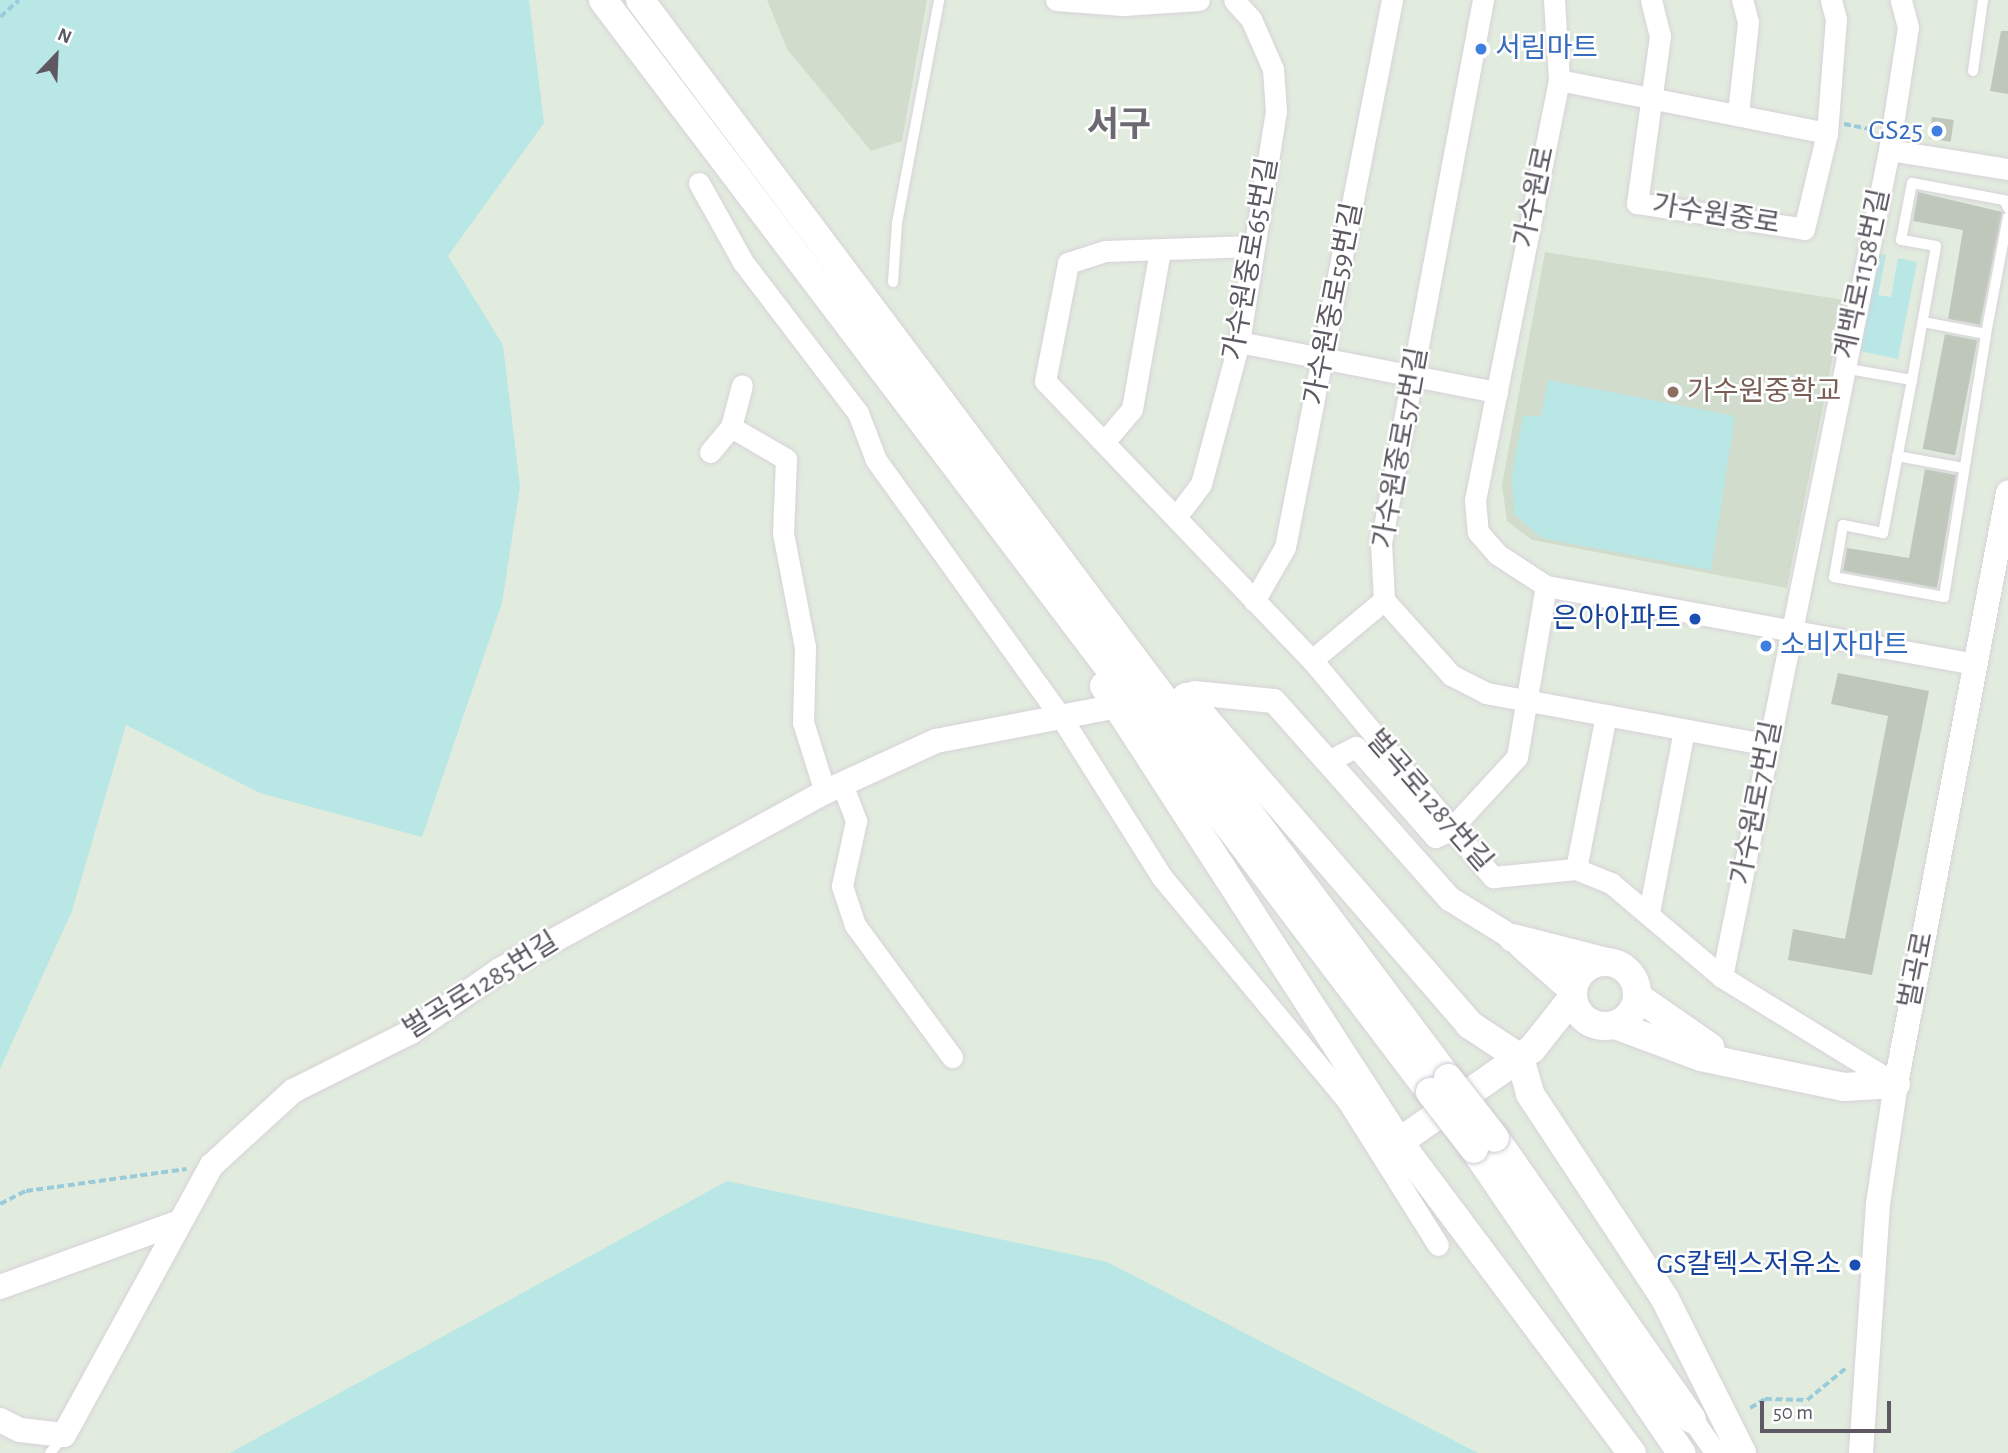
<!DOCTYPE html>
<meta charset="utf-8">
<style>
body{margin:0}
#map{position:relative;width:2008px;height:1453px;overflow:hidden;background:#e2ecde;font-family:"Alegreya Sans","Noto Sans KR",sans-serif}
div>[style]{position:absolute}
.education>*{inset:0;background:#d1dccd}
.green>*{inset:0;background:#b8e7e5}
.building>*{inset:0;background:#bfc7bb;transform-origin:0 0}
.path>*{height:3.5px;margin-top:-1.75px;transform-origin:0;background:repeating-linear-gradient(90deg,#9acbda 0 7px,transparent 0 10.5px)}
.roads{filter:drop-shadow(0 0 2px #d7d2da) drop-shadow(0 0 2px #d7d2da)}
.service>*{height:10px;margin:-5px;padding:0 5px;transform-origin:5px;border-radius:5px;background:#fff}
.minor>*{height:21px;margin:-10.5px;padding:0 10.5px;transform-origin:10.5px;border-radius:10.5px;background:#fff}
.tertiary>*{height:24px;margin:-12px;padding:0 12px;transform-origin:12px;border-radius:12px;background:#fff}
.secondary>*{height:28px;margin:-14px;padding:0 14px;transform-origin:14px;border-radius:14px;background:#fff}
.secondary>.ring{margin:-14px;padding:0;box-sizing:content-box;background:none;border:28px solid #fff;border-radius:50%}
.bridges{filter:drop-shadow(0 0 2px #d0cad4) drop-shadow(0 0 2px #d0cad4)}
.secondary-bridge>*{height:28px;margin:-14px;padding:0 14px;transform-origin:14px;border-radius:14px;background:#fff}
.dots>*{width:19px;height:19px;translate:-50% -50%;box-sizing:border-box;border:4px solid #fff;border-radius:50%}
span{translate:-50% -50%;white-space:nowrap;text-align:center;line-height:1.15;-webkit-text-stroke:5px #fff;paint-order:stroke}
.shop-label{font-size:28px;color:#366cbe}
.left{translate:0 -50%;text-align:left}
.right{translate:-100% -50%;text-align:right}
.street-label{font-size:28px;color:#5d5861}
.education-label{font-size:28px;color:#785e54}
.transit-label{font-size:28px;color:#164399}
.district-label{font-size:35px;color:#6d6973;font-weight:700}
.north{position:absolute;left:21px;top:21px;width:70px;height:70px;-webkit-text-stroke:5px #fff;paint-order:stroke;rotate:23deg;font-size:19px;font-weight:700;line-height:28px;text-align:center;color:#5d5861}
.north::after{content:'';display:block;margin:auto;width:24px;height:32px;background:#5d5861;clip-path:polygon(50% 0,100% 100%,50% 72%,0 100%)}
.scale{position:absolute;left:1760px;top:1401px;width:131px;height:32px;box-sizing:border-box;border:4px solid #5d5861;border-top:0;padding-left:9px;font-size:21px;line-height:24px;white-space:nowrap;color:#5d5861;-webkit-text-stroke:5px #fff;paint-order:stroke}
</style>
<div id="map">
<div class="education">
<i style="clip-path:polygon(767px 0,927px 0,902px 141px,871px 151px,787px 49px)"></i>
<i style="clip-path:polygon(1545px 252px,1844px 300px,1787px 588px,1532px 540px,1507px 521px,1502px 485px)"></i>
</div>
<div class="green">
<i style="clip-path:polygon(0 0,529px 0,544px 123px,448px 256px,503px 345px,520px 487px,502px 603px,422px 837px,260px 793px,126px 725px,72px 911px,0 1069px)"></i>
<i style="clip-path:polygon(1879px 254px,1886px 255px,1878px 295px,1891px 297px,1898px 258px,1917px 262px,1898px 359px,1860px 351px)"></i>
<i style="clip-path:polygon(1548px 380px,1735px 416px,1711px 570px,1542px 538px,1514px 514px,1512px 474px,1523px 416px,1541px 416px)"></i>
<i style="clip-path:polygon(727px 1181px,1107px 1262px,1478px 1453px,230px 1453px)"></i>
</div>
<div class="building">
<i style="clip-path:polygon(2001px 31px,2008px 31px,2008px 94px,1990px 91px)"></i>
<i style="left:1932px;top:117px;width:22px;height:22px;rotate:8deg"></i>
<i style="clip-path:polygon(1918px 192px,2002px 212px,1980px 325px,1948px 319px,1963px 230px,1913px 221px)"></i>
<i style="left:1945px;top:334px;width:33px;height:117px;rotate:11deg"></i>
<i style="clip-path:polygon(1925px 469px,1956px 475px,1937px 588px,1843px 571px,1847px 548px,1909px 558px)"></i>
<i style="clip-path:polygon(1838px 673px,1929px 691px,1872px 975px,1788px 960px,1793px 929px,1845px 939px,1888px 716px,1831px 704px)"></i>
</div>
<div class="path">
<i style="left:0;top:17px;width:25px;rotate:-42deg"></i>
<i style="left:1844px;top:124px;width:31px;rotate:11deg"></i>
<i style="left:0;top:1204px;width:29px;rotate:-27deg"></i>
<i style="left:26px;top:1191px;width:162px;rotate:-7.8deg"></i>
<i style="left:1750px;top:1408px;width:17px;rotate:-31deg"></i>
<i style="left:1765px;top:1399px;width:42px;rotate:1.4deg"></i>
<i style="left:1807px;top:1400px;width:50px;rotate:-39.4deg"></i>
</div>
<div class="roads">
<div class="service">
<i style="left:1973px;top:71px;width:72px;rotate:-82deg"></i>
<i style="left:893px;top:282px;width:59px;rotate:-86.1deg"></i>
<i style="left:897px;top:223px;width:227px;rotate:-79.3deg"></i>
<i style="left:1986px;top:334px;width:119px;rotate:-79.4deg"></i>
<i style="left:1843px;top:368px;width:70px;rotate:9.9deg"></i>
<i style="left:1912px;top:380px;width:136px;rotate:-79.8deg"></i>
<i style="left:1936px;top:246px;width:36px;rotate:-170deg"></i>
<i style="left:1901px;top:240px;width:58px;rotate:-79.1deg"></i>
<i style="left:1912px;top:183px;width:94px;rotate:10.5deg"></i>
<i style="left:2004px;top:200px;width:9px;rotate:63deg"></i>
<i style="left:1912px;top:380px;width:156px;rotate:100.7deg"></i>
<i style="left:1883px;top:533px;width:41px;rotate:-168.7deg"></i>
<i style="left:1843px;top:525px;width:53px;rotate:99.8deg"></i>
<i style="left:1834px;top:577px;width:112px;rotate:10.3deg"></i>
<i style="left:1944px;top:597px;width:266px;rotate:-80.9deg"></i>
<i style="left:1986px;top:334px;width:64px;rotate:-169.2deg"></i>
<i style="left:1897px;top:456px;width:67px;rotate:10.3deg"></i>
<i style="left:50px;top:1453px;width:23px;rotate:-52deg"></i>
</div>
<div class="minor">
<i style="left:1056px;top:0;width:67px;rotate:4.3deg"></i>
<i style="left:1123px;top:5px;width:76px;rotate:-3.8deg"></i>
<i style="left:1483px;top:0;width:552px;rotate:100.64deg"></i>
<i style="left:1381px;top:543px;width:57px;rotate:87deg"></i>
<i style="left:1384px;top:600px;width:101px;rotate:48.2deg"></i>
<i style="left:1451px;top:675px;width:39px;rotate:27deg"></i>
<i style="left:1486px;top:693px;width:288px;rotate:10.4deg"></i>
<i style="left:1554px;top:0;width:80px;rotate:86.4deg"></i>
<i style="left:1559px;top:80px;width:428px;rotate:101.3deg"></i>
<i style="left:1475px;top:500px;width:32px;rotate:85deg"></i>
<i style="left:1478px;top:532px;width:29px;rotate:49deg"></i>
<i style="left:1497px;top:554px;width:59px;rotate:33.1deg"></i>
<i style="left:1546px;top:586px;width:436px;rotate:10.3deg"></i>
<i style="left:1651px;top:0;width:37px;rotate:76deg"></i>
<i style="left:1660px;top:36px;width:169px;rotate:97.8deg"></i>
<i style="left:1637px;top:203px;width:169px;rotate:8.8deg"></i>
<i style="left:1804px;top:229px;width:99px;rotate:-76.5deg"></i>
<i style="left:1827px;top:133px;width:114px;rotate:-85.5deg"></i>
<i style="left:1836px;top:19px;width:20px;rotate:-105deg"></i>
<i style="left:1559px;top:80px;width:273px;rotate:11.2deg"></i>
<i style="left:1738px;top:113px;width:92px;rotate:-83.7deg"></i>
<i style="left:1748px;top:22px;width:23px;rotate:-105deg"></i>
<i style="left:1889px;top:150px;width:121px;rotate:9.1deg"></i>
<i style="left:699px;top:183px;width:90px;rotate:60.9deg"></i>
<i style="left:743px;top:262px;width:190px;rotate:52.7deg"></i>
<i style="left:858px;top:413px;width:50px;rotate:69deg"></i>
<i style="left:876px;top:460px;width:317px;rotate:54.3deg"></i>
<i style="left:1061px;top:717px;width:188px;rotate:57.8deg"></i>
<i style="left:1161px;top:876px;width:291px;rotate:50.3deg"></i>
<i style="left:1347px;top:1100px;width:171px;rotate:57.9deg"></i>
<i style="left:1254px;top:246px;width:149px;rotate:178.1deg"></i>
<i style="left:1105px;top:251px;width:39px;rotate:162deg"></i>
<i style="left:1068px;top:263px;width:120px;rotate:101deg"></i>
<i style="left:1045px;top:381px;width:386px;rotate:46.3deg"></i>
<i style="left:1312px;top:660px;width:283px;rotate:50.2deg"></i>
<i style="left:1493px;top:877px;width:83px;rotate:-5.5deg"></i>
<i style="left:1576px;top:869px;width:38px;rotate:22deg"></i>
<i style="left:1611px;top:883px;width:145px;rotate:40.3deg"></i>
<i style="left:1722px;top:977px;width:204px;rotate:31.6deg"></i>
<i style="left:1239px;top:342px;width:263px;rotate:11deg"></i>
<i style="left:731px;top:427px;width:64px;rotate:30.2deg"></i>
<i style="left:786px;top:459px;width:74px;rotate:92.3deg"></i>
<i style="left:783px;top:533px;width:116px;rotate:79.1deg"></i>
<i style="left:805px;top:647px;width:75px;rotate:91.5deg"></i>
<i style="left:803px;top:722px;width:73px;rotate:72.6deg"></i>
<i style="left:1104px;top:442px;width:43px;rotate:-49.7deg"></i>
<i style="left:1132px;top:409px;width:161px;rotate:-80deg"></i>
<i style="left:710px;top:452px;width:33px;rotate:-50deg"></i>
<i style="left:731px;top:427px;width:43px;rotate:-75.3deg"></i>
<i style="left:1176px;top:517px;width:41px;rotate:-52.9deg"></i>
<i style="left:1201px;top:484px;width:147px;rotate:-75deg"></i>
<i style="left:1239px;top:342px;width:234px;rotate:-80.9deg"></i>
<i style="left:1276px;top:111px;width:42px;rotate:-94.1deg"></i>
<i style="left:1273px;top:69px;width:55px;rotate:-113.7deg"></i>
<i style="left:1251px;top:19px;width:25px;rotate:-132deg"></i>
<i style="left:1254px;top:601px;width:62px;rotate:-60.1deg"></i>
<i style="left:1285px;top:547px;width:557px;rotate:-78.93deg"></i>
<i style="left:1312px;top:660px;width:94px;rotate:-39.8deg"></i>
<i style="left:1330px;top:760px;width:29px;rotate:-27deg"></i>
<i style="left:1356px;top:747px;width:120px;rotate:48.7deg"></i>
<i style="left:1435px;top:837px;width:15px;rotate:-23deg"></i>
<i style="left:1449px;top:831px;width:100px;rotate:-47.4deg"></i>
<i style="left:1517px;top:757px;width:173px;rotate:-80.4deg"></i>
<i style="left:842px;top:784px;width:40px;rotate:69deg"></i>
<i style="left:856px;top:821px;width:66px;rotate:102.2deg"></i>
<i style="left:842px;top:886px;width:41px;rotate:71.6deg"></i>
<i style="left:855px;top:925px;width:164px;rotate:53.7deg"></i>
<i style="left:1576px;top:869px;width:157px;rotate:-79deg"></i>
<i style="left:1649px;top:912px;width:185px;rotate:-79.1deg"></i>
<i style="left:1722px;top:977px;width:844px;rotate:-78.58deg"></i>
<i style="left:1889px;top:150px;width:124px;rotate:-81.2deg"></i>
<i style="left:1908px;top:27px;width:28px;rotate:-105deg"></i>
<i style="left:1692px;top:1419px;width:42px;rotate:54.8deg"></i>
</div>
<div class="tertiary">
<i style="left:1194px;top:693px;width:80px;rotate:5.7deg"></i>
<i style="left:1274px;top:701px;width:265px;rotate:48.4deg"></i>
<i style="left:1450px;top:899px;width:74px;rotate:31.8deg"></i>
<i style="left:0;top:1287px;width:185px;rotate:-19.9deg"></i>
<i style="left:0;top:1420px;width:22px;rotate:27deg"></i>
<i style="left:20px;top:1430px;width:44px;rotate:6.5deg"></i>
<i style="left:64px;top:1435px;width:308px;rotate:-61.3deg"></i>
<i style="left:212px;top:1165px;width:110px;rotate:-42.4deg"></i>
<i style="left:293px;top:1091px;width:132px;rotate:-26.6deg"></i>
<i style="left:411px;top:1032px;width:108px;rotate:-34.9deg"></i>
<i style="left:500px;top:970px;width:371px;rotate:-28.7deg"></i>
<i style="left:825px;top:792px;width:122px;rotate:-24.7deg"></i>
<i style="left:936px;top:741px;width:175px;rotate:-10.9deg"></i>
<i style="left:1861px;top:1453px;width:250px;rotate:-86.1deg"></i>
<i style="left:1878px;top:1204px;width:121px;rotate:-81.5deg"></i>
<i style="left:1896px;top:1084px;width:602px;rotate:-79.27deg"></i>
</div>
<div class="secondary">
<i style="left:603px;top:0;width:1370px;rotate:52.86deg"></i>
<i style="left:640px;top:0;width:1347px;rotate:53.15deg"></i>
<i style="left:1104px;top:686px;width:543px;rotate:57.1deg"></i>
<i style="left:1399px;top:1142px;width:389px;rotate:53.2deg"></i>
<i style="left:1186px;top:697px;width:434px;rotate:49.1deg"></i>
<i style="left:1470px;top:1025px;width:60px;rotate:33.4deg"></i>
<i style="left:1513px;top:938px;width:97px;rotate:14.3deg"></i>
<i style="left:1521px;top:944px;width:69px;rotate:41.5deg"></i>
<i class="ring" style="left:1573px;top:962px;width:36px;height:36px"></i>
<i style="left:1638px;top:997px;width:88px;rotate:34.8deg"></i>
<i style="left:1615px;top:1025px;width:92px;rotate:20.4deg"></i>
<i style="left:1701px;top:1057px;width:62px;rotate:12deg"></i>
<i style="left:1762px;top:1070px;width:84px;rotate:11.7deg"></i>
<i style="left:1844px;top:1087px;width:52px;rotate:-3.3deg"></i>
<i style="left:1520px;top:1058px;width:37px;rotate:74deg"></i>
<i style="left:1530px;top:1094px;width:245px;rotate:56.6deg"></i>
<i style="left:1665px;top:1299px;width:172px;rotate:63.4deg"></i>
<i style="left:1495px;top:1138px;width:343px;rotate:55deg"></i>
<i style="left:1399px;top:1142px;width:162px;rotate:-35deg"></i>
<i style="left:1532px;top:1049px;width:66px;rotate:-51.7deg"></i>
<i style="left:1474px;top:1149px;width:368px;rotate:55.7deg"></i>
</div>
</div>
<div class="bridges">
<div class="secondary-bridge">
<i style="left:1448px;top:1078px;width:76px;rotate:51.9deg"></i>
<i style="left:1430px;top:1092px;width:72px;rotate:52.3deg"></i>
</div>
</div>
<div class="dots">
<i style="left:1481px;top:49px;background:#3f7fe0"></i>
<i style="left:1937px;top:131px;background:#3f7fe0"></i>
<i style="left:1673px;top:392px;background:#8d6e63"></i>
<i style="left:1695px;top:619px;background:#1a4fb4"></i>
<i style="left:1766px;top:646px;background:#3f7fe0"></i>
<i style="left:1855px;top:1265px;background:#1a4fb4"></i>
</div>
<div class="shop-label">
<span class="left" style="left:1495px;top:49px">서림마트</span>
<span class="right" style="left:1923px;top:131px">GS25</span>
<span class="left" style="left:1780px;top:646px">소비자마트</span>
</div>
<div class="street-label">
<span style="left:1535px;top:197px;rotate:-78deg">가수원로</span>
<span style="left:1716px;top:215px;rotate:9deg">가수원중로</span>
<span style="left:1251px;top:259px;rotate:-80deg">가수원중로65번길</span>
<span style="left:1863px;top:274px;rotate:-78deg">계백로1158번길</span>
<span style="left:1334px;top:304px;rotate:-79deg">가수원중로59번길</span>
<span style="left:1401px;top:448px;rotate:-80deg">가수원중로57번길</span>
<span style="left:1429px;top:801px;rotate:49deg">벌곡로1287번길</span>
<span style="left:1757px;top:803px;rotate:-79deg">가수원로7번길</span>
<span style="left:1917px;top:970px;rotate:-79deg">벌곡로</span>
<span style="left:481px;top:986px;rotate:-32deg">벌곡로1285번길</span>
</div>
<div class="education-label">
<span class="left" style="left:1687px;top:392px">가수원중학교</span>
</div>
<div class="transit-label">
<span class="right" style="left:1681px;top:619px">은아아파트</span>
<span class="right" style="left:1841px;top:1265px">GS칼텍스저유소</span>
</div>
<div class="district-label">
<span style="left:1119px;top:126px">서구</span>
</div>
<div class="north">N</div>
<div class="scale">50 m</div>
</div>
